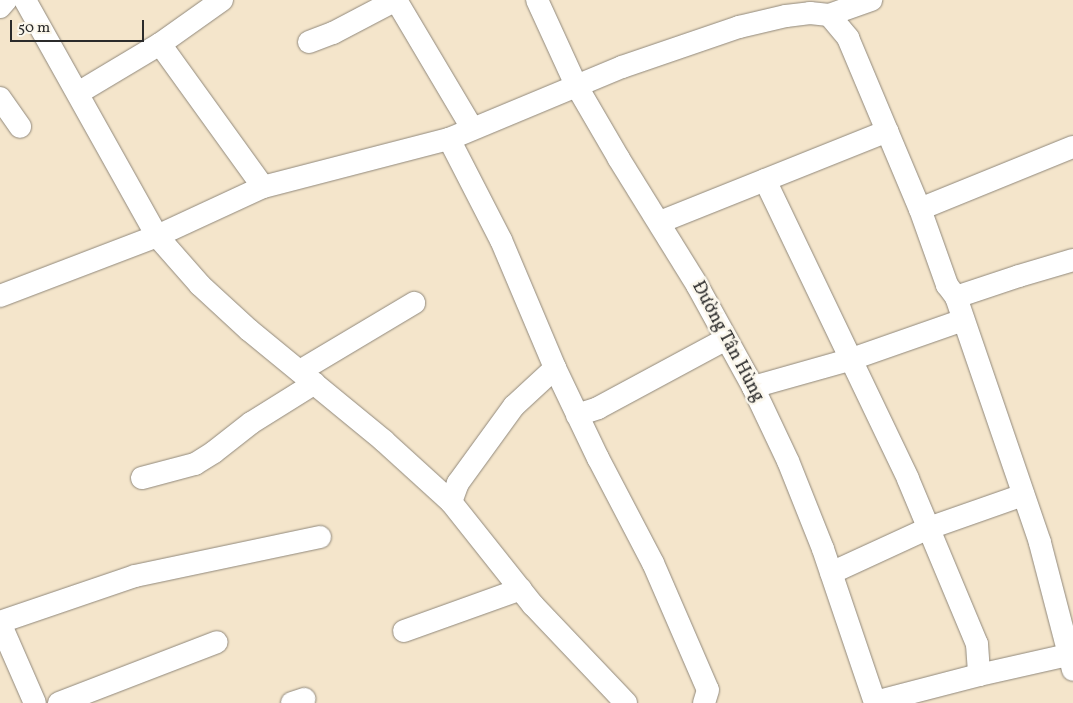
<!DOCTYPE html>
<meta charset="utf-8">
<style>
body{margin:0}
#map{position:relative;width:1073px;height:703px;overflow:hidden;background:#f4e5cb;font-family:Vollkorn,serif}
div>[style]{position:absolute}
.roads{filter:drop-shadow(0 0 1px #90887b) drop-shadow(0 0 1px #90887b)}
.minor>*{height:22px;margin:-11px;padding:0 11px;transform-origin:11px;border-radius:11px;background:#fff}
span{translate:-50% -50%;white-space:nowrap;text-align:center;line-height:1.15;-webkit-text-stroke:5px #fbf7ec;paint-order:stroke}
.street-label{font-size:18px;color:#2b2b2b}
.scale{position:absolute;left:10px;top:20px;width:134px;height:22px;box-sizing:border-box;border:2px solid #2b2b2b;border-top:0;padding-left:6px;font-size:15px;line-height:18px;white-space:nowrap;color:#2b2b2b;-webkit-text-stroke:4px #fbf7ec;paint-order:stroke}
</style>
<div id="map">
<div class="roads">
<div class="minor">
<i style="left:25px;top:0;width:270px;rotate:60.8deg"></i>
<i style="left:157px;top:236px;width:65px;rotate:48.7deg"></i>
<i style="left:200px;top:285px;width:67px;rotate:42.6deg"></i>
<i style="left:249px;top:330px;width:175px;rotate:39.4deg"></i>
<i style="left:384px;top:441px;width:91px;rotate:42.3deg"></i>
<i style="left:451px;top:502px;width:132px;rotate:51.5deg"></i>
<i style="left:533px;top:605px;width:135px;rotate:46.5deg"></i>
<i style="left:396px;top:0;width:149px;rotate:59.3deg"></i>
<i style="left:537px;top:0;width:94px;rotate:65.4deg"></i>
<i style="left:576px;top:85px;width:86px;rotate:59.8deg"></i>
<i style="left:619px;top:159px;width:148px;rotate:58.2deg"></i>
<i style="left:697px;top:285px;width:116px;rotate:61.2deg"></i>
<i style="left:753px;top:387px;width:82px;rotate:64.7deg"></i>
<i style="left:788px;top:461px;width:95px;rotate:68.3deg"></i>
<i style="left:823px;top:549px;width:163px;rotate:71.3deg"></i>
<i style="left:0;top:7px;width:9px;rotate:-49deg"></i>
<i style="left:829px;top:15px;width:30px;rotate:50deg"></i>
<i style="left:848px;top:38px;width:186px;rotate:67.2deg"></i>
<i style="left:920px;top:209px;width:81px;rotate:70.4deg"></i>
<i style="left:947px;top:285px;width:15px;rotate:53deg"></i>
<i style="left:956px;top:297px;width:260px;rotate:71.1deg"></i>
<i style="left:1040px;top:543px;width:131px;rotate:75.4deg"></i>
<i style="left:309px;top:42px;width:26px;rotate:-21deg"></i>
<i style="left:333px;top:33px;width:71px;rotate:-27.6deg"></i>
<i style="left:160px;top:44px;width:176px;rotate:54.2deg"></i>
<i style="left:78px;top:93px;width:96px;rotate:-30.9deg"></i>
<i style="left:160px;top:44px;width:76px;rotate:-35.4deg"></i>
<i style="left:0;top:98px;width:35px;rotate:55deg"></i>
<i style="left:449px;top:139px;width:114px;rotate:62.8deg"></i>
<i style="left:501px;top:240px;width:139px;rotate:67.1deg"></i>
<i style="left:555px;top:368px;width:100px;rotate:64.5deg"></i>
<i style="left:598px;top:458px;width:119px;rotate:62.4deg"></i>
<i style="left:653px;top:563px;width:138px;rotate:66.6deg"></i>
<i style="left:708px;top:690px;width:14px;rotate:107deg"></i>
<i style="left:765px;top:180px;width:331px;rotate:64.4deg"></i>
<i style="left:908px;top:479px;width:179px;rotate:67.3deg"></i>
<i style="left:977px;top:644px;width:31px;rotate:86deg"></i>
<i style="left:979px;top:675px;width:107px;rotate:165.4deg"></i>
<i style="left:920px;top:209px;width:165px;rotate:-22.1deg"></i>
<i style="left:660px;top:222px;width:245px;rotate:-21.8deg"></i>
<i style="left:0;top:296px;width:168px;rotate:-20.9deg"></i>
<i style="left:157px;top:236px;width:117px;rotate:-24.8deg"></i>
<i style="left:263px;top:187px;width:192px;rotate:-14.5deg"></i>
<i style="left:449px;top:139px;width:187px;rotate:-22.6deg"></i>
<i style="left:622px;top:67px;width:124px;rotate:-18.9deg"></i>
<i style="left:739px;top:27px;width:48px;rotate:-13.2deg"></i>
<i style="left:786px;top:16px;width:24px;rotate:-7deg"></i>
<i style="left:810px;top:13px;width:19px;rotate:6deg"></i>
<i style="left:829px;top:15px;width:45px;rotate:-19.7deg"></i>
<i style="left:956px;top:297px;width:66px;rotate:-18.4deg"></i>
<i style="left:1019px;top:276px;width:56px;rotate:-16.5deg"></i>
<i style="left:300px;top:371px;width:133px;rotate:-30.8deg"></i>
<i style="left:753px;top:387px;width:100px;rotate:-15.7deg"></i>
<i style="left:849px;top:360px;width:121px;rotate:-19.3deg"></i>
<i style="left:577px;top:415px;width:22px;rotate:-18deg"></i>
<i style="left:598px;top:408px;width:145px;rotate:-28.3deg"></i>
<i style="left:142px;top:478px;width:55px;rotate:-14.8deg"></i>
<i style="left:195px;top:464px;width:22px;rotate:-32deg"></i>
<i style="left:214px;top:452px;width:47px;rotate:-38.1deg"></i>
<i style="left:251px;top:423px;width:75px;rotate:-32deg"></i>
<i style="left:451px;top:502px;width:20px;rotate:-70deg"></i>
<i style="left:458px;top:483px;width:95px;rotate:-54deg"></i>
<i style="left:514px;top:406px;width:56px;rotate:-42.8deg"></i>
<i style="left:831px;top:573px;width:108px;rotate:-24.7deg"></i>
<i style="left:929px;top:528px;width:100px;rotate:-19.3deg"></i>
<i style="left:0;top:622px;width:143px;rotate:-18.8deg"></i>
<i style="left:135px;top:576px;width:189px;rotate:-11.9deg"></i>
<i style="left:0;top:623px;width:87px;rotate:66.4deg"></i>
<i style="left:404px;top:631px;width:124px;rotate:-19.7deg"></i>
<i style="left:979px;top:675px;width:91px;rotate:-12.7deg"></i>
<i style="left:59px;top:703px;width:169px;rotate:-21.1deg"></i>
<i style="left:292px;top:703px;width:13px;rotate:-18deg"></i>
</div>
</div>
<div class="street-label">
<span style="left:727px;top:342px;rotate:62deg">Đường Tân Hùng</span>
</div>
<div class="scale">50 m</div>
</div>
